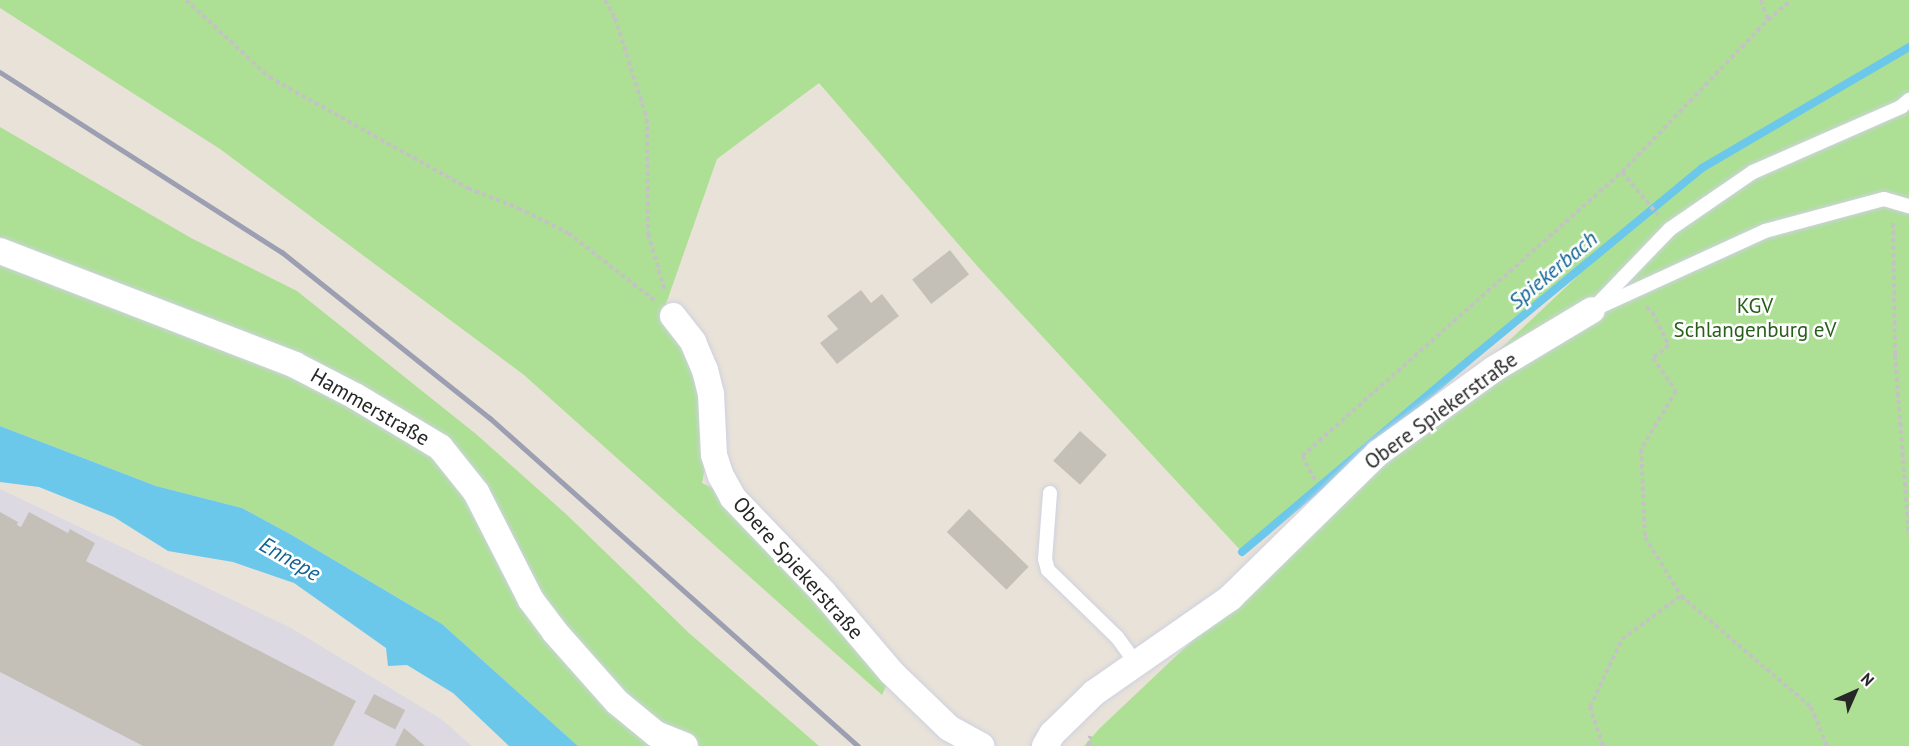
<!DOCTYPE html>
<meta charset="utf-8">
<style>
body{margin:0}
#map{position:relative;width:1909px;height:746px;overflow:hidden;background:#e9e2d8;font-family:"PT Sans",sans-serif}
div>[style]{position:absolute}
.industrial>*{inset:0;background:#dcd9e2}
.green>*{inset:0;background:#ade095}
.water>*{inset:0;background:#6cc8eb}
.stream>*{height:8px;margin:-4px;padding:0 4px;transform-origin:4px;border-radius:4px;background:#6cc8eb}
.building>*{inset:0;background:#c5c0b7;transform-origin:0 0}
.path>*{height:4px;margin-top:-2px;transform-origin:0;background:repeating-linear-gradient(90deg,#c3c3c3 0 4.5px,transparent 0 7.5px)}
.roads{filter:drop-shadow(0 0 2px #ced1e0) drop-shadow(0 0 2px #ced1e0)}
.service>*{height:14px;margin:-7px;padding:0 7px;transform-origin:7px;border-radius:7px;background:#fff}
.minor>*{height:26px;margin:-13px;padding:0 13px;transform-origin:13px;border-radius:13px;background:#fff}
.rail>*{height:4.5px;margin:-2.25px;padding:0 2.25px;transform-origin:2.25px;border-radius:2.25px;background:#9c9eb1}
span{translate:-50% -50%;white-space:nowrap;text-align:center;line-height:1.15;-webkit-text-stroke:5px #fff;paint-order:stroke}
.park-label{font-size:21px;color:#28601a}
.street-label{font-size:21px;color:#272727}
.water-label{font-size:22px;color:#106392;font-style:italic}
.north{position:absolute;left:1825px;top:662px;width:60px;height:60px;-webkit-text-stroke:4px #fff;paint-order:stroke;rotate:45deg;font-size:16px;font-weight:700;line-height:24px;text-align:center;color:#272727}
.north::after{content:'';display:block;margin:auto;width:21px;height:27px;background:#272727;clip-path:polygon(50% 0,100% 100%,50% 72%,0 100%)}
</style>
<div id="map">
<div class="industrial">
<i style="clip-path:polygon(0 489px,291px 628px,441px 719px,472px 746px,0 746px)"></i>
</div>
<div class="green">
<i style="clip-path:polygon(0 0,1909px 0,1909px 746px,1084px 746px,1100px 728px,1624px 232px,1468px 361px,1242px 552px,978px 267px,819px 83px,717px 159px,661px 318px,685px 348px,698px 375px,705px 468px,702px 483px,733px 498px,892px 673px,882px 695px,524px 375px,220px 149px,0 8px)"></i>
<i style="clip-path:polygon(0 127px,191px 238px,297px 291px,476px 434px,566px 514px,689px 633px,819px 746px,578px 746px,442px 624px,290px 534px,242px 508px,156px 486px,0 426px)"></i>
</div>
<div class="water">
<i style="clip-path:polygon(0 426px,156px 486px,242px 508px,290px 534px,442px 624px,578px 746px,509px 746px,453px 693px,407px 665px,388px 666px,386px 648px,294px 583px,233px 562px,168px 551px,114px 517px,39px 487px,0 482px)"></i>
</div>
<div class="stream">
<i style="left:1242px;top:552px;width:296px;rotate:-40.2deg"></i>
<i style="left:1468px;top:361px;width:303px;rotate:-39.5deg"></i>
<i style="left:1702px;top:168px;width:240px;rotate:-30.3deg"></i>
</div>
<div class="building">
<i style="left:950px;top:250px;width:31px;height:48px;rotate:52deg"></i>
<i style="clip-path:polygon(861px 290px,871px 303px,882px 294px,899px 316px,837px 364px,820px 343px,838px 329px,827px 316px)"></i>
<i style="left:1080px;top:431px;width:36px;height:40px;rotate:42deg"></i>
<i style="left:969px;top:509px;width:83px;height:32px;rotate:44deg"></i>
<i style="clip-path:polygon(0 512px,18px 522px,17px 525px,21px 527px,29px 512px,68px 533px,70px 529px,95px 543px,86px 561px,356px 701px,333px 746px,143px 746px,0 672px)"></i>
<i style="left:374px;top:694px;width:35px;height:22px;rotate:27deg"></i>
<i style="clip-path:polygon(404px 728px,425px 746px,395px 746px)"></i>
</div>
<div class="path">
<i style="left:186px;top:0;width:113px;rotate:42.9deg"></i>
<i style="left:269px;top:77px;width:228px;rotate:29.2deg"></i>
<i style="left:468px;top:188px;width:54px;rotate:21.8deg"></i>
<i style="left:518px;top:208px;width:56px;rotate:26.6deg"></i>
<i style="left:568px;top:233px;width:109px;rotate:37.9deg"></i>
<i style="left:605px;top:0;width:21px;rotate:61deg"></i>
<i style="left:615px;top:18px;width:106px;rotate:72.4deg"></i>
<i style="left:647px;top:119px;width:115px;rotate:89.5deg"></i>
<i style="left:648px;top:234px;width:59px;rotate:73.4deg"></i>
<i style="left:1761px;top:0;width:21px;rotate:71deg"></i>
<i style="left:1622px;top:172px;width:211px;rotate:-46.2deg"></i>
<i style="left:1768px;top:20px;width:30px;rotate:-41deg"></i>
<i style="left:1893px;top:223px;width:132px;rotate:89.1deg"></i>
<i style="left:1895px;top:355px;width:181px;rotate:85.6deg"></i>
<i style="left:1646px;top:307px;width:8px;rotate:40deg"></i>
<i style="left:1652px;top:312px;width:37px;rotate:63deg"></i>
<i style="left:1669px;top:345px;width:21px;rotate:141deg"></i>
<i style="left:1653px;top:358px;width:40px;rotate:55.1deg"></i>
<i style="left:1676px;top:391px;width:68px;rotate:121.1deg"></i>
<i style="left:1641px;top:449px;width:88px;rotate:87.4deg"></i>
<i style="left:1645px;top:537px;width:69px;rotate:58.6deg"></i>
<i style="left:1681px;top:596px;width:171px;rotate:40.5deg"></i>
<i style="left:1811px;top:707px;width:42px;rotate:67.7deg"></i>
<i style="left:1315px;top:480px;width:27px;rotate:-118deg"></i>
<i style="left:1302px;top:456px;width:428px;rotate:-41.6deg"></i>
<i style="left:1622px;top:172px;width:56px;rotate:50.1deg"></i>
<i style="left:1089px;top:746px;width:10px;rotate:-84deg"></i>
<i style="left:1603px;top:746px;width:41px;rotate:-108.4deg"></i>
<i style="left:1590px;top:707px;width:75px;rotate:-64.8deg"></i>
<i style="left:1622px;top:639px;width:73px;rotate:-36.1deg"></i>
</div>
<div class="roads">
<div class="service">
<i style="left:1599px;top:307px;width:183px;rotate:-24.6deg"></i>
<i style="left:1765px;top:231px;width:123px;rotate:-15.1deg"></i>
<i style="left:1884px;top:199px;width:26px;rotate:16deg"></i>
<i style="left:1592px;top:310px;width:112px;rotate:-46.1deg"></i>
<i style="left:1670px;top:229px;width:101px;rotate:-34.5deg"></i>
<i style="left:1753px;top:172px;width:162px;rotate:-23.7deg"></i>
<i style="left:1901px;top:107px;width:11px;rotate:-41deg"></i>
<i style="left:1050px;top:493px;width:66px;rotate:94.3deg"></i>
<i style="left:1045px;top:559px;width:11px;rotate:75deg"></i>
<i style="left:1048px;top:570px;width:96px;rotate:44.2deg"></i>
<i style="left:1117px;top:637px;width:31px;rotate:54deg"></i>
</div>
<div class="minor">
<i style="left:0;top:251px;width:316px;rotate:21.1deg"></i>
<i style="left:295px;top:365px;width:68px;rotate:27.3deg"></i>
<i style="left:355px;top:396px;width:99px;rotate:31deg"></i>
<i style="left:440px;top:447px;width:58px;rotate:51.3deg"></i>
<i style="left:476px;top:492px;width:121px;rotate:63deg"></i>
<i style="left:531px;top:600px;width:39px;rotate:53deg"></i>
<i style="left:554px;top:631px;width:95px;rotate:48.4deg"></i>
<i style="left:617px;top:702px;width:50px;rotate:39.4deg"></i>
<i style="left:656px;top:734px;width:31px;rotate:22deg"></i>
<i style="left:673px;top:316px;width:33px;rotate:52deg"></i>
<i style="left:693px;top:342px;width:30px;rotate:67deg"></i>
<i style="left:705px;top:370px;width:25px;rotate:76deg"></i>
<i style="left:711px;top:394px;width:61px;rotate:87.2deg"></i>
<i style="left:714px;top:455px;width:22px;rotate:72deg"></i>
<i style="left:721px;top:476px;width:25px;rotate:61deg"></i>
<i style="left:733px;top:498px;width:130px;rotate:46.2deg"></i>
<i style="left:823px;top:592px;width:106px;rotate:49.6deg"></i>
<i style="left:892px;top:673px;width:79px;rotate:44deg"></i>
<i style="left:949px;top:728px;width:37px;rotate:29deg"></i>
<i style="left:1045px;top:746px;width:14px;rotate:-60deg"></i>
<i style="left:1052px;top:734px;width:59px;rotate:-44.3deg"></i>
<i style="left:1094px;top:693px;width:166px;rotate:-34.9deg"></i>
<i style="left:1230px;top:598px;width:207px;rotate:-44.4deg"></i>
<i style="left:1378px;top:453px;width:143px;rotate:-35.9deg"></i>
<i style="left:1494px;top:369px;width:114px;rotate:-31deg"></i>
</div>
</div>
<div class="rail">
<i style="left:0;top:72px;width:335px;rotate:32.6deg"></i>
<i style="left:282px;top:252px;width:266px;rotate:38.6deg"></i>
<i style="left:490px;top:418px;width:493px;rotate:41.7deg"></i>
</div>
<div class="park-label">
<span style="left:1755px;top:318px">KGV<br>Schlangenburg eV</span>
</div>
<div class="street-label">
<span style="left:370px;top:407px;rotate:30deg">Hammerstraße</span>
<span style="left:1441px;top:411px;rotate:-36deg">Obere Spiekerstraße</span>
<span style="left:798px;top:568px;rotate:48deg">Obere Spiekerstraße</span>
</div>
<div class="water-label">
<span style="left:1553px;top:270px;rotate:-40deg">Spiekerbach</span>
<span style="left:290px;top:559px;rotate:30deg">Ennepe</span>
</div>
<div class="north">N</div>
</div>
